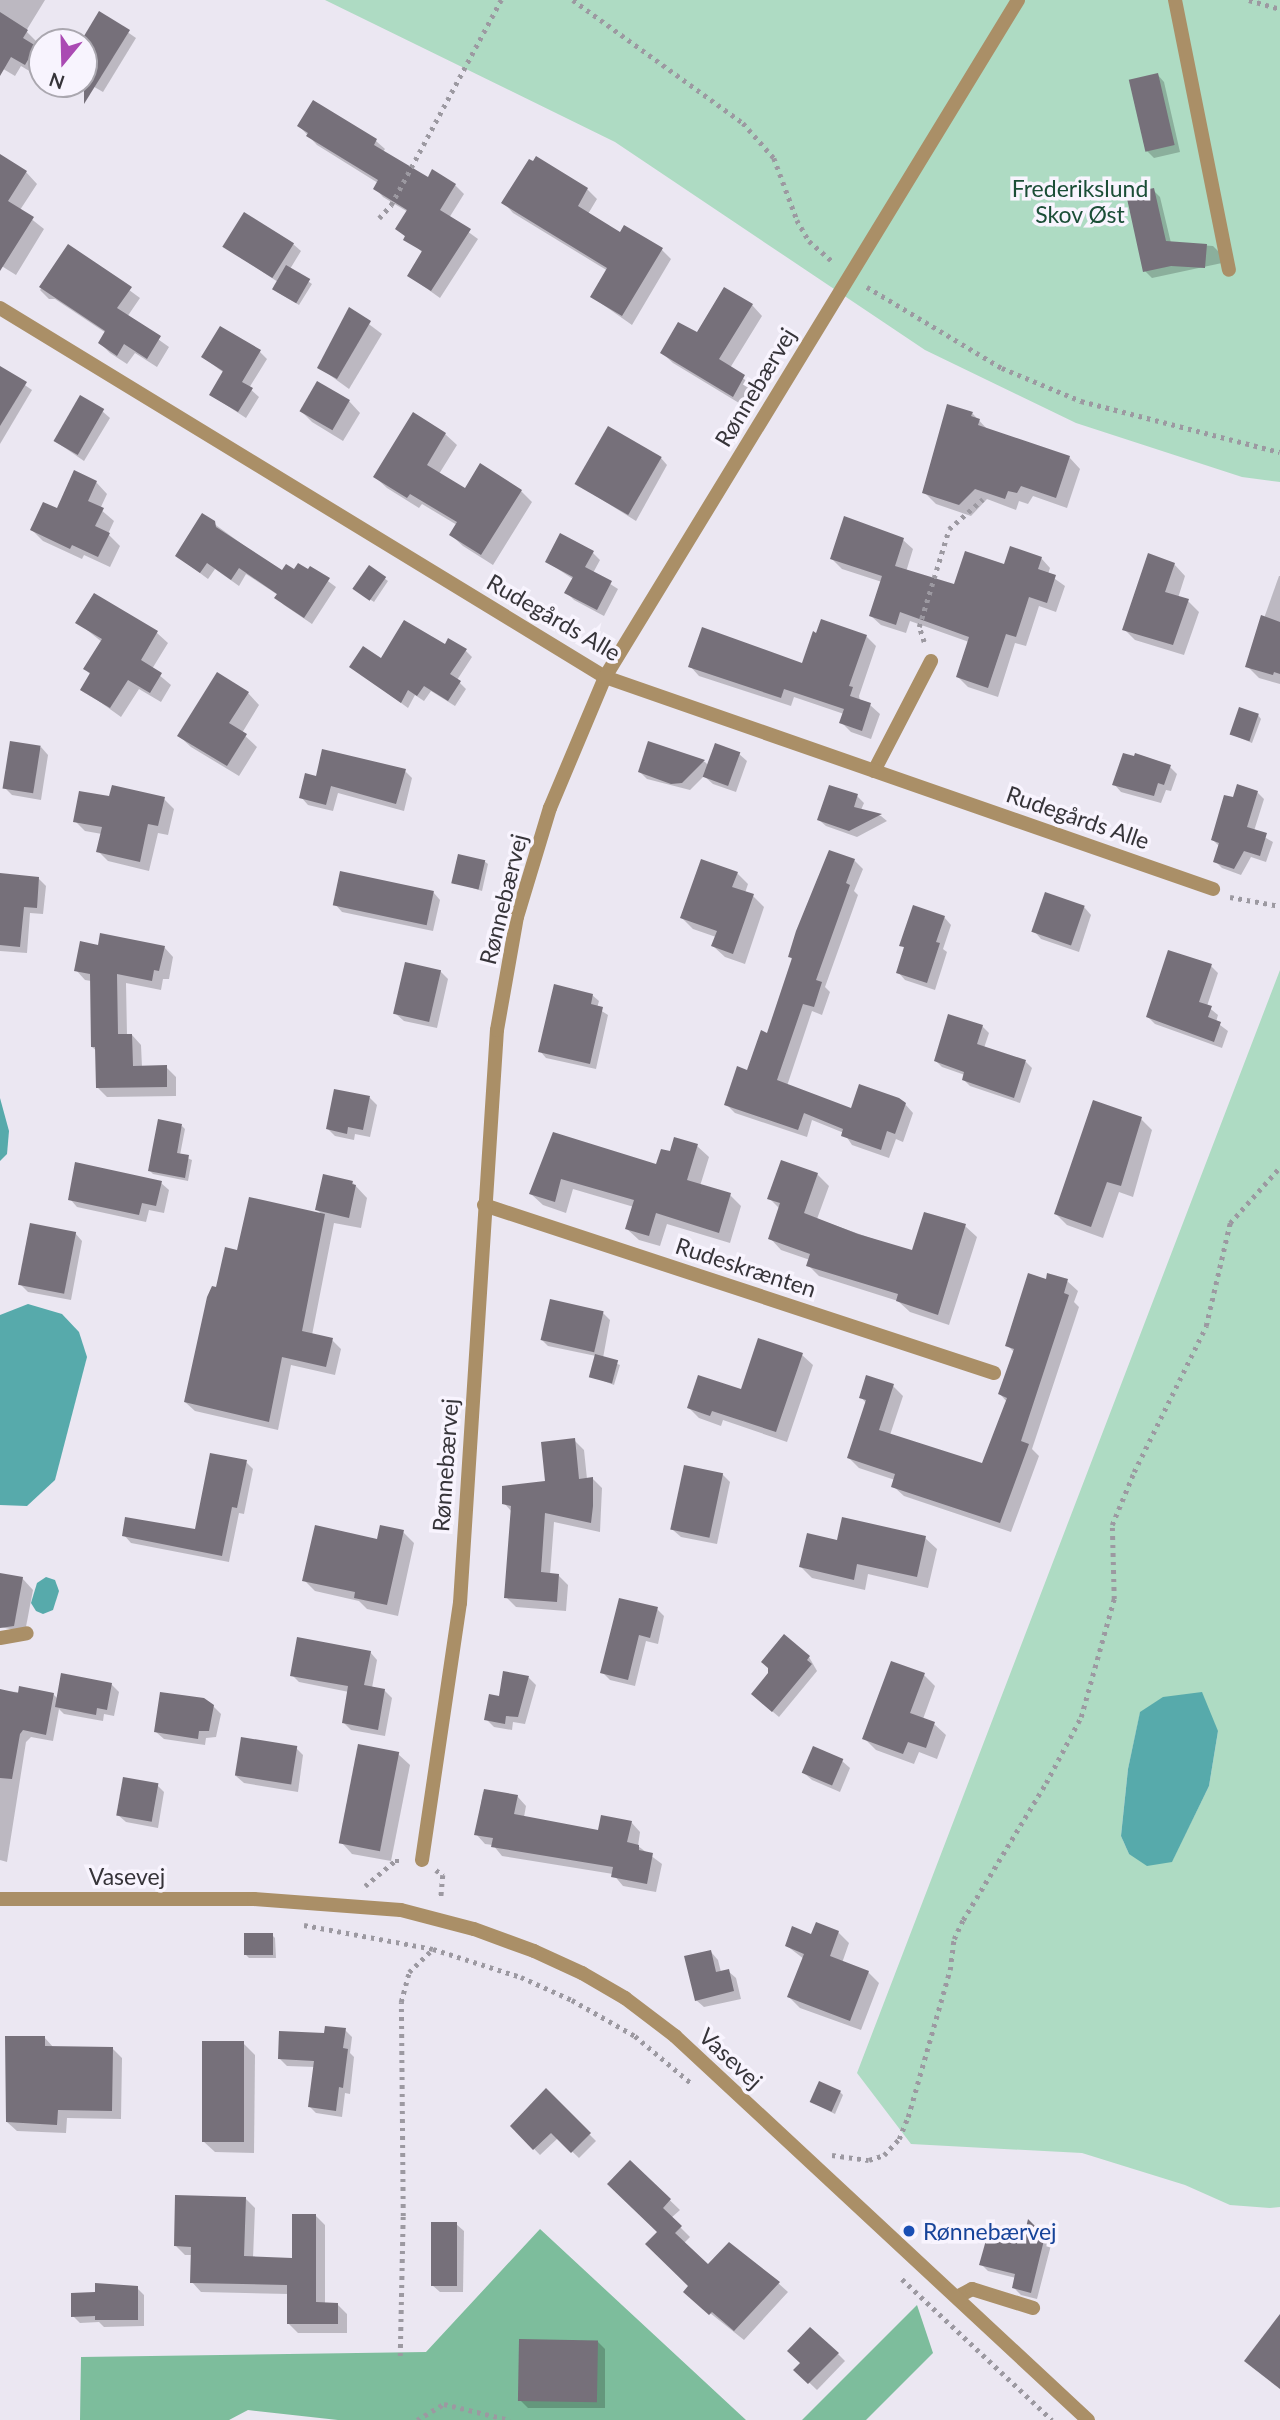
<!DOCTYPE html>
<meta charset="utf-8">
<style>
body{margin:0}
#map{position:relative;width:1280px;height:2420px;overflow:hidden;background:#ebe7f2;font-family:Lato,sans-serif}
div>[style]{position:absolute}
.green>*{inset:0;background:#aedbc3}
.forest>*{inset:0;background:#7dbd9c}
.water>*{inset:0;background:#57aaab}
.shadow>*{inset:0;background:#0003}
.building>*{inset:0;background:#76707a;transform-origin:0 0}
.path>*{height:4.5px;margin-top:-2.25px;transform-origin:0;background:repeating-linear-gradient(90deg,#9c99a1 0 3.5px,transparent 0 8.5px)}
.service>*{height:14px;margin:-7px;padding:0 7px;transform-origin:7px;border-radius:7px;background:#aa8f67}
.minor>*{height:14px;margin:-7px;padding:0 7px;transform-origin:7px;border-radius:7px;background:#aa8f67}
.tertiary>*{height:14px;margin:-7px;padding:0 7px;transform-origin:7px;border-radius:7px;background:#aa8f67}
.dots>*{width:19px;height:19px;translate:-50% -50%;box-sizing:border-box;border:4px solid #f8f4fe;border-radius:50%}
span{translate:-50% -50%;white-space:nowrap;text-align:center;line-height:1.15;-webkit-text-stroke:7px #f8f4fe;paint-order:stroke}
.park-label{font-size:23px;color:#1b4e37}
.street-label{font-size:23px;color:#363439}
.transit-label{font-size:23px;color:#164399}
.left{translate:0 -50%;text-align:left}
.north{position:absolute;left:28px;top:28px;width:70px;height:70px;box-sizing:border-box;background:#f8f4fe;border:2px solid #aaa7af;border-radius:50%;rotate:199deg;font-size:19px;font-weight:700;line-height:28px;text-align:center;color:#363439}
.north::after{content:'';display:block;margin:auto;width:24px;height:32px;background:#aa4ab3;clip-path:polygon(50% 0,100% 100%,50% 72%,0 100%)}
</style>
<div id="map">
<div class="green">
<i style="clip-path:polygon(325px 0,1280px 0,1280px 482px,1242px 477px,1076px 423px,925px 350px,615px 142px)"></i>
<i style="clip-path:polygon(evenodd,1280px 970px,1280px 2207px,1270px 2208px,1230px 2205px,1185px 2185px,1082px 2153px,911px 2144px,857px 2073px,1280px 970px,1140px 1713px,1218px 1731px,1209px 1786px,1172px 1861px,1129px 1854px,1121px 1836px,1128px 1769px,1140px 1713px)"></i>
</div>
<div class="forest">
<i style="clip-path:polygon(540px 2229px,746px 2420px,338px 2420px,248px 2410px,229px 2420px,80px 2420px,81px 2357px,426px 2352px)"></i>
<i style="clip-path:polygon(917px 2305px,933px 2353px,866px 2420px,802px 2420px)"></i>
</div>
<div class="water">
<i style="clip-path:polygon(0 1098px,9px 1131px,7px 1154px,0 1161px)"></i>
<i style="clip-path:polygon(28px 1304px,62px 1314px,79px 1332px,87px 1357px,55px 1480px,27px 1506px,0 1505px,0 1315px)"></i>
<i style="clip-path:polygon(46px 1577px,55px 1580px,59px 1591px,53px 1610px,43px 1614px,36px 1611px,31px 1603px,37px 1583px)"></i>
<i style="clip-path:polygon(1202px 1692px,1218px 1731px,1209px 1786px,1172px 1862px,1147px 1866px,1129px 1854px,1121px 1836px,1128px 1769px,1140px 1712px,1163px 1697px)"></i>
</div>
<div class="shadow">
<i style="clip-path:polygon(0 0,45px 0,26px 31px,38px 43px,35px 47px,42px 55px,42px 66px,36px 75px,21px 66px,15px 76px,0 67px)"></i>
<i style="clip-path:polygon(100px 13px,136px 38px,103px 92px,84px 81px,83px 42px)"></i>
<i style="clip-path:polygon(1157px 74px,1164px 82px,1180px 152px,1154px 158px,1147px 151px)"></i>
<i style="clip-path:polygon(299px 126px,376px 141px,385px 149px,383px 152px,428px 179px,455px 185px,464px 194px,449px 218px,478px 239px,440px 298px,409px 276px,423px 253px,397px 229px,408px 212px,383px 197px,375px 188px,378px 183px,317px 145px)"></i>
<i style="clip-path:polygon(537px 158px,587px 189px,597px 199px,588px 214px,620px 234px,662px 250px,671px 259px,632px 325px,592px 297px,608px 271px,513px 213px,504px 203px)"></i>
<i style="clip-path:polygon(0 171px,26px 172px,37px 184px,20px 210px,44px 229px,16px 275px,0 265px)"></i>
<i style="clip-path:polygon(1153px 190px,1160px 197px,1171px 243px,1213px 246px,1221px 254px,1222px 263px,1152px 278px,1145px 271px)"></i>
<i style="clip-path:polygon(293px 244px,301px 251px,290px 269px,312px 284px,299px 305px,277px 292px,278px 282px,225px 247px)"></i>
<i style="clip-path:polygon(69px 246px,140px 298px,127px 317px,169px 347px,157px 367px,135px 353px,127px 364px,110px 353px,100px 343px,106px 333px,55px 299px,49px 299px,40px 290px)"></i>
<i style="clip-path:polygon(752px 305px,762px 316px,730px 368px,754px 387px,744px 406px,673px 363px,662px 353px)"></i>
<i style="clip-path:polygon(350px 310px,382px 334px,349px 389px,320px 368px)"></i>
<i style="clip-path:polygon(260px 352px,267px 359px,249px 388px,259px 397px,246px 418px,211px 395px,224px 373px,203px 357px)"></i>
<i style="clip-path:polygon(0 368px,32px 390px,0 444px)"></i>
<i style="clip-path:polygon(349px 401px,360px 413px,343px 441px,312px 422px,301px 411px)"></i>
<i style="clip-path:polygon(102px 411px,110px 418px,84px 461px,55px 441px)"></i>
<i style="clip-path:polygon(972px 413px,989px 431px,1069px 457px,1080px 469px,1067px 508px,1033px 496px,1028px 504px,1019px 501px,1016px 510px,987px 499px,971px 516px,936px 504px,924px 492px)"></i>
<i style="clip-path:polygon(414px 414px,445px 434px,457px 445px,439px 474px,466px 490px,521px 491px,532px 502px,493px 565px,463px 546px,451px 535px,457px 525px,422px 504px,419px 508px,387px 488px,375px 477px)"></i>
<i style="clip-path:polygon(661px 458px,667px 465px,636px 521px,577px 484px)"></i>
<i style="clip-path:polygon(96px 482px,107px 494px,100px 509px,114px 521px,108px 534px,120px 546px,110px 567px,84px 555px,82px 559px,43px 541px,32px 530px)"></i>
<i style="clip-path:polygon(213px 523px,282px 573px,308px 572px,310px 568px,336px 587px,312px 624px,284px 605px,277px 598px,278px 595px,246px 574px,239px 586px,215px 569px,208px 579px,177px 556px)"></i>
<i style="clip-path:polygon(903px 540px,913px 549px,906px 572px,955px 586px,1005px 566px,1041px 558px,1050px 568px,1048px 574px,1065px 586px,1056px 612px,1039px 606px,1026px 646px,1015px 643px,998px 697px,968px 687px,958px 677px,969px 642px,910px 621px,906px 633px,881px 625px,871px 616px,882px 582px,842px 569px,832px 559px)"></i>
<i style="clip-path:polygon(593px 553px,600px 560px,593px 573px,618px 589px,604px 616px,574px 600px,566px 592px,573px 579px,547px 562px)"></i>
<i style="clip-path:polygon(1174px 564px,1185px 576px,1178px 598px,1188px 601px,1199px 612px,1184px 655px,1135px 640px,1124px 629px)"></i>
<i style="clip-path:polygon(369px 567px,388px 581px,374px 602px,358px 591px)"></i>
<i style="clip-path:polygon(1279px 576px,1280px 576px,1280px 684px,1259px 678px,1247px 666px)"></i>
<i style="clip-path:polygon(94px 595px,157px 633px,168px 643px,152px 669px,171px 685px,161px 702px,139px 689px,121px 717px,82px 689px,91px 675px,85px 669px,102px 642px,77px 622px)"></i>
<i style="clip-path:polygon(866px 636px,876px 646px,859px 696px,860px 701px,870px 705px,880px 714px,871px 739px,851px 732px,841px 722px,844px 714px,794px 697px,791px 706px,699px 676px,690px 666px,803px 665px)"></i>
<i style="clip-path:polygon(445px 647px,466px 651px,472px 657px,457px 680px,466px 689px,455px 706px,431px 691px,424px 701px,415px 695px,408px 708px,352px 667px)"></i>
<i style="clip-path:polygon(248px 693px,259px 705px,242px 733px,257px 747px,239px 776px,191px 747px,179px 736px)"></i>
<i style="clip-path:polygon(1258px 715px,1261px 719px,1252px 743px,1231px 734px)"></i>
<i style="clip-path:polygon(649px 743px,705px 762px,709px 766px,739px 754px,747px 761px,736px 792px,713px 784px,704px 776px,690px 790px,647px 779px,640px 772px)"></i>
<i style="clip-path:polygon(41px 747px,48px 755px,41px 800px,12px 795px,5px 788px)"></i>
<i style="clip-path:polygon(1170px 767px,1177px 774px,1171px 791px,1166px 790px,1161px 803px,1121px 792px,1114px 784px)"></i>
<i style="clip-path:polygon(405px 771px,412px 778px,404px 811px,338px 793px,333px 811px,308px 805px,301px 797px,317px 778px)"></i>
<i style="clip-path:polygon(1257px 792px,1264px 799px,1254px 831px,1273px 842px,1266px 862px,1251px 857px,1241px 875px,1222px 868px,1215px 861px,1220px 847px,1213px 840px,1234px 799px)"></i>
<i style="clip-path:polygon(857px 796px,864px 803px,861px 810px,881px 816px,887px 821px,857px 837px,826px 826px,819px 820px)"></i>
<i style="clip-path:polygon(110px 798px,164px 799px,174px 809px,168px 835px,158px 833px,149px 871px,108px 861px,98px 851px,102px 834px,85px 831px,75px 821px)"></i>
<i style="clip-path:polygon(854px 860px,863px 869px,854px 891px,858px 895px,825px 987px,830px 992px,822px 1015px,812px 1011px,787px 1086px,852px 1110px,905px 1104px,913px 1113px,903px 1142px,896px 1139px,889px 1158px,852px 1145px,844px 1133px,812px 1120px,807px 1137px,735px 1113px,726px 1104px,749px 1072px,768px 1035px,793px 960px,790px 957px)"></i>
<i style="clip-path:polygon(484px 861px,488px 864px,482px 891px,454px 882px)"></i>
<i style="clip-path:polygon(737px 873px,748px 884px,745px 893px,753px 896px,764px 907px,745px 964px,725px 957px,713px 946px,716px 937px,693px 929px,682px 918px)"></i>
<i style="clip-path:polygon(0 875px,38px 878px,46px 886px,43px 914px,30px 913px,27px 953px,0 951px)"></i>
<i style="clip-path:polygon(433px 892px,440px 900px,433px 931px,342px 912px,335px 904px)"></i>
<i style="clip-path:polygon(1084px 907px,1091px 915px,1079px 952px,1041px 939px,1034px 931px)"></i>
<i style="clip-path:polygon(944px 917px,951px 925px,943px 949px,947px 952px,935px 990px,905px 980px,898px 972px,906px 949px,901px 945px)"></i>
<i style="clip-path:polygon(99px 947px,164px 947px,173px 957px,169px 979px,163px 979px,161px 990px,126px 983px,127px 1035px,132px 1035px,141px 1045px,142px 1067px,166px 1067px,176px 1077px,176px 1096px,107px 1097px,98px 1088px,97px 1051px,92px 1047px,91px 981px,85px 980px,76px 970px)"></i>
<i style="clip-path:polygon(1211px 966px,1218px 973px,1207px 1006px,1218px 1015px,1216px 1022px,1228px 1031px,1222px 1048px,1155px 1024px,1148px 1017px)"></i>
<i style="clip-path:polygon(440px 971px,448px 979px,437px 1028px,404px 1021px,396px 1014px)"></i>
<i style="clip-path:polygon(592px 995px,599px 1001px,597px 1008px,608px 1015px,596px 1069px,546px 1058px,540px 1051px)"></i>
<i style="clip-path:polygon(982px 1026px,989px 1033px,984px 1048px,1026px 1062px,1032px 1068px,1020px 1103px,970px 1086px,964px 1080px,965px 1075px,942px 1067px,936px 1061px)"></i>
<i style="clip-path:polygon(336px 1091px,370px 1098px,377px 1105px,370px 1137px,355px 1134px,354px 1140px,335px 1136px,328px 1129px)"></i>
<i style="clip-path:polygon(1141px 1119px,1152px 1130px,1133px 1197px,1119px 1192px,1103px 1238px,1067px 1225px,1056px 1214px)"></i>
<i style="clip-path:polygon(182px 1126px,185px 1129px,180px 1155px,192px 1160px,188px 1181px,153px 1174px,150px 1171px)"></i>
<i style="clip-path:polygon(554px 1134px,657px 1166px,697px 1146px,709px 1157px,700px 1186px,730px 1195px,741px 1206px,730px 1243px,667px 1224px,660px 1246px,639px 1240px,627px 1229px,634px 1207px,573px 1189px,566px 1213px,543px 1205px,531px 1194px)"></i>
<i style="clip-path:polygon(817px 1174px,829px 1186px,817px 1219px,913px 1253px,965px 1226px,977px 1237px,949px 1325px,910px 1312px,898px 1301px,819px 1276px,808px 1265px,810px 1260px,781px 1250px,770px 1238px,780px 1209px,769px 1198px)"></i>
<i style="clip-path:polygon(352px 1182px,367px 1198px,361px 1228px,334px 1223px,312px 1335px,332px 1340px,341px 1349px,335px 1375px,291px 1365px,278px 1430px,195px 1411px,185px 1402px,217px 1289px,239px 1252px,323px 1215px,317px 1210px)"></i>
<i style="clip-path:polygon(161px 1183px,169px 1190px,164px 1213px,149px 1210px,146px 1222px,77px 1207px,70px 1199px)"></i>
<i style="clip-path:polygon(75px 1233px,82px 1241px,71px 1300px,28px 1292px,20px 1284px)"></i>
<i style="clip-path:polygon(1049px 1275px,1067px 1281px,1078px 1291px,1074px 1302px,1079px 1307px,1032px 1449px,1039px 1456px,1011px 1532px,904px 1496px,893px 1486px,895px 1480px,859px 1468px,849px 1458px,866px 1403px,861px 1397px,893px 1386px,903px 1396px,890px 1435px,983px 1466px,1007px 1402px,1000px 1394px,1015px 1353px,1007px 1345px)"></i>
<i style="clip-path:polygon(603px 1313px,610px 1320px,603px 1358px,620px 1365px,614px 1385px,591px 1376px,596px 1356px,548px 1346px,541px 1339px)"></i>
<i style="clip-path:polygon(802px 1355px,813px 1365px,787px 1442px,723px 1420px,721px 1426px,699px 1418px,689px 1408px,742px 1392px)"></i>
<i style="clip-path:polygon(574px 1440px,584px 1450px,587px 1479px,593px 1479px,602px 1488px,600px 1532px,554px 1522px,550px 1575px,558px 1575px,568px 1585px,566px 1611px,516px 1607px,506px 1597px,512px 1512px,504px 1503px,547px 1483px)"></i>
<i style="clip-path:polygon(246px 1462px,253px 1469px,244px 1514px,239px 1513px,229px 1562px,131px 1543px,124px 1535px,196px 1531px)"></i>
<i style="clip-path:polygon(722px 1474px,730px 1482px,717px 1544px,681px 1537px,673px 1530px)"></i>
<i style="clip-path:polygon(403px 1532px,414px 1543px,398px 1616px,367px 1609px,359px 1601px,315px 1591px,304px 1580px)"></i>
<i style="clip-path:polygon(925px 1538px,937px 1549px,928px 1588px,868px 1574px,865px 1590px,812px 1578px,801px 1567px)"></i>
<i style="clip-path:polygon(0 1574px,22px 1578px,33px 1590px,25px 1632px,0 1627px)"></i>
<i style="clip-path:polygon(657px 1609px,664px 1616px,658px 1644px,646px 1641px,635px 1686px,610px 1680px,602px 1672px)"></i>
<i style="clip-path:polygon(370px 1652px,377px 1660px,372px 1688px,384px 1690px,392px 1698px,385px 1736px,351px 1730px,343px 1722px,349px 1692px,299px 1682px,292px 1675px)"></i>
<i style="clip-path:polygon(809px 1657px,817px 1671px,779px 1717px,759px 1700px)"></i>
<i style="clip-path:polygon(505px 1673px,529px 1678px,536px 1685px,525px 1724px,513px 1722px,512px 1730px,494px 1727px,486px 1719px,500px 1698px)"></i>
<i style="clip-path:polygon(924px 1675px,935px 1686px,923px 1719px,934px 1724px,946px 1735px,937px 1759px,919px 1752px,914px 1764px,876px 1750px,864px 1738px)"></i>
<i style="clip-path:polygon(111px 1684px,119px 1692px,114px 1716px,104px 1714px,103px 1721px,64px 1714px,59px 1709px,53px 1741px,31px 1737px,26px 1742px,7px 1862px,0 1860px,0 1691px,53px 1694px,58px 1699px)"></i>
<i style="clip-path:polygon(213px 1706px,221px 1714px,216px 1737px,206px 1738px,205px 1745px,164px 1739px,156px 1732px)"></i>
<i style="clip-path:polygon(296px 1748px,303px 1755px,298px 1792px,244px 1783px,236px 1776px)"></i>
<i style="clip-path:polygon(398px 1754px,410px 1765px,391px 1861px,352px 1854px,341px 1842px)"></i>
<i style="clip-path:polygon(842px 1761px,850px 1768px,840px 1792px,812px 1780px,804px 1773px)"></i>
<i style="clip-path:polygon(157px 1785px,164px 1792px,158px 1828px,126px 1822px,118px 1815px)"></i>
<i style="clip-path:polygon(483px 1792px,517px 1796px,526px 1806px,524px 1817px,600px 1832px,631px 1822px,640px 1832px,638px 1846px,662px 1864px,656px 1892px,623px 1886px,613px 1874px,502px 1856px,493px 1845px,485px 1844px,476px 1834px)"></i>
<i style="clip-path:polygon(838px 1932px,849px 1943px,842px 1963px,868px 1972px,879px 1983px,861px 2030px,800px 2008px,789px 1997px,804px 1959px,787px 1946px,812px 1936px)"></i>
<i style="clip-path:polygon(272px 1935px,275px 1938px,276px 1958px,249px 1958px,246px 1955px)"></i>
<i style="clip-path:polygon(711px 1952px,718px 1960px,721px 1972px,728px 1971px,736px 1978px,741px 1999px,704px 2007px,696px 2000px)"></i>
<i style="clip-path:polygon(345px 2030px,352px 2037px,350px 2053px,354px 2057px,350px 2094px,345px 2093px,342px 2117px,316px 2113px,310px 2107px,315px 2067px,287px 2066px,280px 2059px,326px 2035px)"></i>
<i style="clip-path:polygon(44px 2037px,54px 2048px,112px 2048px,122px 2058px,121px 2119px,67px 2118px,66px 2133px,17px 2131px,7px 2122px)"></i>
<i style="clip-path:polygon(243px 2043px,255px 2055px,254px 2153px,215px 2152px,203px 2141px)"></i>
<i style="clip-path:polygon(546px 2091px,596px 2141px,579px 2158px,558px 2138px,540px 2155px,512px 2126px)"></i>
<i style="clip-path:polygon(840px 2092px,843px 2095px,835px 2114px,811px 2102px)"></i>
<i style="clip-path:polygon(630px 2162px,680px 2210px,671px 2218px,690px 2237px,683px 2244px,708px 2267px,778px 2283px,788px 2292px,744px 2340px,695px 2301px,691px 2286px,659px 2232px)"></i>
<i style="clip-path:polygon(245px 2198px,255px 2208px,253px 2258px,293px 2260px,316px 2216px,325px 2225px,325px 2304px,337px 2304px,347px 2314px,347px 2333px,298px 2333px,288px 2323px,289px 2294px,201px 2292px,192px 2282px,192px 2255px,185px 2255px,176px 2246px)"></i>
<i style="clip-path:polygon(1029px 2222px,1051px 2245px,1037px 2299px,1021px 2295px,1014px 2288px,1016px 2278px,988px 2271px,981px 2264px,1024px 2243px)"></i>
<i style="clip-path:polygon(456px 2224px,464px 2231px,463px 2292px,440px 2292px,432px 2285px)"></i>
<i style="clip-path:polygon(137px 2288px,144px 2295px,144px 2326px,104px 2327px,99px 2322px,80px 2323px,73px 2316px)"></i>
<i style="clip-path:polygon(598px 2342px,605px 2349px,605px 2408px,528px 2408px,520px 2400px)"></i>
<i style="clip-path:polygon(838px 2354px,845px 2361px,817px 2390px,796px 2370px)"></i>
</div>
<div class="building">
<i style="clip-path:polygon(99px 11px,130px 30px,84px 104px,84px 36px)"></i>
<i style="clip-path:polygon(0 12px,28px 30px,23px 38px,36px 46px,25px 65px,11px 57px,0 76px)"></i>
<i style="left:1158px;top:73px;width:74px;height:30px;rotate:77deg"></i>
<i style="clip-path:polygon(313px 100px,377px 139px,374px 145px,428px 177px,432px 169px,456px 184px,440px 210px,471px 229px,431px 291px,407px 276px,422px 251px,403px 240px,405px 236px,395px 229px,407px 210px,373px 189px,378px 180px,306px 136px,308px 133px,297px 126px)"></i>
<i style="clip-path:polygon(0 154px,27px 171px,8px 201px,34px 217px,0 271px)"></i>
<i style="clip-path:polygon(536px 156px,588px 188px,578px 206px,620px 232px,624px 225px,663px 248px,622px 316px,590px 297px,607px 268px,501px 203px,529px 159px,533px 161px)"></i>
<i style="clip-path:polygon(1154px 188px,1166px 241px,1207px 244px,1205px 268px,1171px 266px,1143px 272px,1126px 194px)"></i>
<i style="left:244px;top:212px;width:59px;height:41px;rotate:32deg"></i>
<i style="clip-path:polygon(68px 244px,132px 287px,117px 308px,161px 336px,147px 359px,124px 344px,117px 356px,98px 343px,105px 331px,39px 287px)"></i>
<i style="left:286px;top:265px;width:28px;height:28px;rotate:30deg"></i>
<i style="clip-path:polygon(724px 287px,753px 304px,719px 359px,745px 375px,733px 397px,660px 353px,678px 322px,697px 332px)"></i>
<i style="clip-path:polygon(349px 307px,371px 321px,337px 379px,317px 368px)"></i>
<i style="clip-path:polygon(220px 326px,261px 350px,242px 382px,253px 388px,238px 412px,209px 395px,223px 371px,201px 357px)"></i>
<i style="clip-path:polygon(0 366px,27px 382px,0 426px)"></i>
<i style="left:317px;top:381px;width:38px;height:35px;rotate:30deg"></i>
<i style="left:80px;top:395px;width:28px;height:53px;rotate:30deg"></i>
<i style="clip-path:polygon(947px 404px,973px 412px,971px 416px,980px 419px,978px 425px,1070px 456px,1056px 498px,1021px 486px,1017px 493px,1008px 491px,1005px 499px,975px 489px,959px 505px,922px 493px)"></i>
<i style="clip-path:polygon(413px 412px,446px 433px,427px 465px,465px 488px,480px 463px,522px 490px,481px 555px,449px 535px,457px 522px,410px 494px,407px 498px,373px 477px)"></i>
<i style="left:608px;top:426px;width:62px;height:67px;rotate:30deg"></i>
<i style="clip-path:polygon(74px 470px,97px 481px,88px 501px,104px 508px,95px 526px,110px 533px,98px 557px,72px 545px,70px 549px,30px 530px,43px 502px,57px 508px)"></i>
<i style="clip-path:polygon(202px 513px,215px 521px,216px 527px,282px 570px,286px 564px,294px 569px,298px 563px,308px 569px,310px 566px,330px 578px,304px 618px,274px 598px,277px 594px,239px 568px,231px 580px,207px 563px,200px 573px,175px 556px)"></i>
<i style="clip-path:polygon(844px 516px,904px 538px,895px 566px,954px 584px,965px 551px,1004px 564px,1010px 546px,1042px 557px,1038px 569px,1056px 575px,1047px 603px,1029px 597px,1016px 637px,1006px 634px,988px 688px,956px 677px,969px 637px,900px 612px,896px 625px,869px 616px,882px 576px,830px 559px)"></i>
<i style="clip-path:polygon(560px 533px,594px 551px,585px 567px,612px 581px,597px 610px,564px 593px,573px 577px,545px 562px)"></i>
<i style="clip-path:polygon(1148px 553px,1175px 563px,1165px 592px,1189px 599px,1173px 645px,1122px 630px)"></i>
<i style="left:369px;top:565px;width:21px;height:29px;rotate:35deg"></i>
<i style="clip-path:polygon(94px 593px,158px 631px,141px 660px,162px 673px,150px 693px,128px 680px,110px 708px,80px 690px,90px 673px,83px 669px,102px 639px,75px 623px)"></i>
<i style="clip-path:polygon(1261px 615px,1280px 622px,1280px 674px,1274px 672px,1273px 675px,1245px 667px)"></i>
<i style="clip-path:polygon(821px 619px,867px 635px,849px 686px,853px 687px,850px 696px,871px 703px,862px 731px,839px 723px,844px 709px,784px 689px,781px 698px,688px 667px,702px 627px,802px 663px,813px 631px,816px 633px)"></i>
<i style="clip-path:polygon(404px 620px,445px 644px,448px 638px,467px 649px,450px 674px,461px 681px,448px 701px,424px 686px,417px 696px,408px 690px,401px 703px,349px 667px,363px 646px,381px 658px)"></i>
<i style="clip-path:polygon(217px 672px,249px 692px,229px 723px,247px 734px,227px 766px,177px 736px)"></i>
<i style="left:1239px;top:707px;width:21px;height:29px;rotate:19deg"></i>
<i style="left:10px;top:741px;width:31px;height:48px;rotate:9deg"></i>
<i style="clip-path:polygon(648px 741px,705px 760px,682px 783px,671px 784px,638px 772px)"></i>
<i style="left:715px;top:743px;width:27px;height:36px;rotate:20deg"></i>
<i style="clip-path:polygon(322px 749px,406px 769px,396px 804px,331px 786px,326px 805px,299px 798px,305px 773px,316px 776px)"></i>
<i style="clip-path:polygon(1123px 753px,1134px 756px,1135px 753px,1171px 765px,1164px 785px,1158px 783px,1154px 796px,1112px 785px)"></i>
<i style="clip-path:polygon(1237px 784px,1258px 791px,1247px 827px,1267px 833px,1260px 856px,1244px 851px,1234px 869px,1213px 862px,1219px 843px,1211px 840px,1224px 795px,1233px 797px)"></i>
<i style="clip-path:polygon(112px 785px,165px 797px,158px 826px,148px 824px,140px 862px,96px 852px,102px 827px,73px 822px,79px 791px,109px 796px)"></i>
<i style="clip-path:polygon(829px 785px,858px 794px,854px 807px,882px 814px,849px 831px,817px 820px)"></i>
<i style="clip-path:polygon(829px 850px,855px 859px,846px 883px,850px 885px,816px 980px,822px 982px,814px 1007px,803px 1004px,777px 1080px,851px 1108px,859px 1084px,899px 1098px,906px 1103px,895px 1134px,887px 1131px,881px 1150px,841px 1136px,843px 1129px,804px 1113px,798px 1130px,724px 1105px,737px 1066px,747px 1070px,761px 1030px,767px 1033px,792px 958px,788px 957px,796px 931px)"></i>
<i style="left:458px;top:854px;width:28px;height:30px;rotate:13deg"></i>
<i style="clip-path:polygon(701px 859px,738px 872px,732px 887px,754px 894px,733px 954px,711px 946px,717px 931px,680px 918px)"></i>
<i style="left:340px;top:871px;width:96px;height:35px;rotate:12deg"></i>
<i style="clip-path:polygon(0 873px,39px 877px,37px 908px,24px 907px,20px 947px,0 945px)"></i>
<i style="left:1045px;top:892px;width:42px;height:42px;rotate:19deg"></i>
<i style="clip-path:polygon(913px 905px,945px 916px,936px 942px,940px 943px,927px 983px,896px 973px,904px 947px,899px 946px)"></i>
<i style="clip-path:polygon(100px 933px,165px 946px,159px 971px,154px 970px,152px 981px,117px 974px,118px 1034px,132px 1034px,133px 1066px,167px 1065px,167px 1087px,96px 1088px,95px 1047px,91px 1047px,90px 974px,74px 971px,80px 941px,98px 945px)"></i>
<i style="clip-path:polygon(1168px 950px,1212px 964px,1199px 1002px,1212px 1006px,1208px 1017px,1221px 1022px,1214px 1042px,1146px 1017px)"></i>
<i style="left:405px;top:962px;width:37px;height:53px;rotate:13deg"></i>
<i style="clip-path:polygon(554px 984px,593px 994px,591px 1004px,603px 1007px,590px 1064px,538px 1052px)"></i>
<i style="clip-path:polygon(948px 1014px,983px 1025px,977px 1044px,1026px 1060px,1014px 1098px,962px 1080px,964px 1072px,934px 1061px)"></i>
<i style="clip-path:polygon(334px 1089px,370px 1096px,363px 1130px,348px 1127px,347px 1134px,326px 1129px)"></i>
<i style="clip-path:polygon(1093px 1100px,1142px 1117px,1121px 1186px,1107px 1182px,1091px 1227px,1054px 1214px)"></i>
<i style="clip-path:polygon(158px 1119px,182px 1124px,177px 1153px,189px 1155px,185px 1178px,148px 1171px)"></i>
<i style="clip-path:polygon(553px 1132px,656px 1164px,661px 1149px,670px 1151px,674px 1137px,698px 1144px,687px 1180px,731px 1193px,719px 1233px,656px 1213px,649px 1236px,625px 1229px,634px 1200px,561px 1179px,555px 1202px,529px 1194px)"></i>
<i style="clip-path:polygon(781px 1160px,818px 1173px,804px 1213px,858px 1234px,912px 1250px,924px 1212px,966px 1224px,938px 1315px,896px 1301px,898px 1294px,806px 1266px,810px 1254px,768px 1239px,780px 1203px,767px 1199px)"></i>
<i style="clip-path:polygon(75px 1162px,162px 1181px,156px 1206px,142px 1203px,139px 1215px,68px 1200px)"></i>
<i style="clip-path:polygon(323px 1174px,353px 1181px,352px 1184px,356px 1185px,349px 1218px,315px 1210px)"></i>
<i style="clip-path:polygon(249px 1197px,325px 1214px,302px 1331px,333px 1338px,326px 1367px,282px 1357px,269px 1422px,184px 1402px,207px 1297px,212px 1286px,216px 1287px,225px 1247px,237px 1250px)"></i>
<i style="left:30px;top:1223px;width:47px;height:63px;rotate:11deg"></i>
<i style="clip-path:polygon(1028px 1273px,1046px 1279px,1047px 1273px,1068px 1279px,1064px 1293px,1069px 1295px,1021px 1441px,1029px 1444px,1000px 1523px,891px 1487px,895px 1474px,847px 1458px,866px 1400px,859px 1398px,866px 1375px,894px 1384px,879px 1430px,982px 1463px,1007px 1398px,998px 1394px,1014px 1349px,1005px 1346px)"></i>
<i style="left:550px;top:1299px;width:55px;height:42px;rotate:13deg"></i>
<i style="clip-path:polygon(758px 1338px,803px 1353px,776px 1432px,712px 1411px,710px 1416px,687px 1408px,698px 1375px,741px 1389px)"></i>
<i style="left:595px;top:1354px;width:24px;height:24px;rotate:15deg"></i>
<i style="clip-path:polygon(575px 1438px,579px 1479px,593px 1477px,593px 1506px,591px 1523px,545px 1513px,541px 1572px,559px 1574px,557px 1602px,504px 1598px,511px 1506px,502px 1504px,502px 1486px,545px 1481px,541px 1442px)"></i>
<i style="clip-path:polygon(210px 1453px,247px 1460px,237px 1508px,232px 1507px,222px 1556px,122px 1536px,125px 1517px,195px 1529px)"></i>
<i style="left:684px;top:1465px;width:40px;height:66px;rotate:12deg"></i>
<i style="clip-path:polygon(842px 1517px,926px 1536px,917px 1577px,857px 1564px,854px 1580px,799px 1567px,807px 1533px,837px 1540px)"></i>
<i style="clip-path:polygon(315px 1525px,377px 1539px,380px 1525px,404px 1530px,387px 1605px,354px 1598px,355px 1592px,302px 1581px)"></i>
<i style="clip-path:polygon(0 1573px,23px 1577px,14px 1626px,0 1628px)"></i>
<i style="clip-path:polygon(619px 1598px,658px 1607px,650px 1638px,639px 1635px,628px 1680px,600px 1673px)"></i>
<i style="clip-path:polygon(784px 1634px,810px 1656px,807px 1660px,812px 1664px,772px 1712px,751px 1694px,768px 1673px,768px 1668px,761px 1662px)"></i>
<i style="clip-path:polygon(297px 1637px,371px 1651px,364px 1685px,385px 1689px,378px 1730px,342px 1723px,348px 1686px,290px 1676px)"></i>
<i style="clip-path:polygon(891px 1661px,925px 1673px,910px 1713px,935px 1722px,926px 1748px,908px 1742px,903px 1754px,862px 1739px)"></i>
<i style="clip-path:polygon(503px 1671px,529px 1676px,518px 1717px,506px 1716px,505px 1724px,484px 1720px,489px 1694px,499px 1696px)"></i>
<i style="clip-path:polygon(61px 1673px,112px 1683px,107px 1710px,97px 1708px,96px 1715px,55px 1707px)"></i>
<i style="clip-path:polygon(19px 1686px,54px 1693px,46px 1735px,23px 1730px,20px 1734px,12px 1779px,0 1778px,0 1689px,18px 1693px)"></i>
<i style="clip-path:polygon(160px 1692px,204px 1698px,214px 1705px,209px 1731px,199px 1731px,198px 1739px,154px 1732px)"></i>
<i style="left:241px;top:1737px;width:57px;height:39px;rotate:9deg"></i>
<i style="left:358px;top:1744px;width:42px;height:101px;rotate:11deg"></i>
<i style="left:813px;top:1746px;width:33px;height:29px;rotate:23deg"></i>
<i style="left:123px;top:1777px;width:36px;height:39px;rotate:10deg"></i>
<i style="clip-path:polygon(484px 1789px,518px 1795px,514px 1814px,598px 1830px,601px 1815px,632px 1821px,627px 1842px,639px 1845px,639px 1850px,653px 1853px,647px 1884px,611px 1877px,613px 1867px,491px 1847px,493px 1838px,474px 1835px)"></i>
<i style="clip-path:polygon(816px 1922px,839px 1931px,830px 1956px,869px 1971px,850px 2021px,787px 1997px,804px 1954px,785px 1946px,792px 1926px,811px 1934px)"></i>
<i style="left:273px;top:1933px;width:22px;height:29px;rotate:90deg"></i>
<i style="clip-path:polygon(711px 1950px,716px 1972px,729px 1969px,734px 1991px,695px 2001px,684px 1956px)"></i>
<i style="clip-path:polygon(325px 2026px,346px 2028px,343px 2048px,348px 2049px,343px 2088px,339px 2087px,336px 2111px,308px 2107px,314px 2061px,278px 2059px,279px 2031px,324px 2033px)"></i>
<i style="clip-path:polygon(5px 2036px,45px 2036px,45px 2046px,113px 2047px,112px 2111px,58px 2110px,57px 2125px,6px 2122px)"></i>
<i style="left:202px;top:2041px;width:42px;height:101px"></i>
<i style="left:819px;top:2081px;width:24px;height:23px;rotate:24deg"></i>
<i style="clip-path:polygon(546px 2088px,591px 2133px,571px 2153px,551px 2133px,533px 2150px,510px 2126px)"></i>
<i style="clip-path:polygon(630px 2160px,671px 2199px,663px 2208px,682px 2226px,675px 2233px,708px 2264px,729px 2242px,780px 2282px,734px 2331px,712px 2312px,709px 2315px,683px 2292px,688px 2286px,645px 2244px,657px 2232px,607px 2184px)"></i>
<i style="clip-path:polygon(175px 2195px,246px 2197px,244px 2256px,292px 2258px,292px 2214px,316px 2214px,316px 2302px,338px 2303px,338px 2324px,287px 2324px,287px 2285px,190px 2283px,191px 2247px,174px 2246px)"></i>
<i style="clip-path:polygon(1028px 2219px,1045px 2236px,1031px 2293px,1012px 2288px,1015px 2274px,979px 2265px,988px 2233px,1023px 2241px)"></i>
<i style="left:431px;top:2222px;width:26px;height:64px"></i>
<i style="clip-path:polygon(95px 2283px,138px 2286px,138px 2320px,95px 2320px,95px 2316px,71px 2317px,71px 2293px,95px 2292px)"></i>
<i style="clip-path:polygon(1280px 2314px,1280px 2389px,1244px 2361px)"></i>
<i style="clip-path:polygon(810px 2327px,839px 2353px,808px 2384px,793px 2370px,800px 2363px,787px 2351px)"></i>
<i style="left:519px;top:2339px;width:79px;height:62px;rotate:1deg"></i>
</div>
<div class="path">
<i style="left:573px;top:0;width:210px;rotate:35.9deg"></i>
<i style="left:743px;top:123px;width:47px;rotate:48.5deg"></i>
<i style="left:774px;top:158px;width:66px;rotate:69.6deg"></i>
<i style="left:797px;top:220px;width:24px;rotate:60deg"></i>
<i style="left:809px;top:241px;width:33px;rotate:41deg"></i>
<i style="left:1249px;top:0;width:32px;rotate:16deg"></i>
<i style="left:379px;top:218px;width:18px;rotate:-47deg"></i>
<i style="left:391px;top:205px;width:233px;rotate:-61.8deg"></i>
<i style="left:867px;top:287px;width:157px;rotate:31deg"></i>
<i style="left:1002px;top:368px;width:86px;rotate:22.7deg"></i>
<i style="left:1081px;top:401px;width:205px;rotate:14.4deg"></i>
<i style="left:924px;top:642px;width:16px;rotate:-108deg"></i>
<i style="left:919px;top:627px;width:102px;rotate:-73deg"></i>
<i style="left:949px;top:529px;width:45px;rotate:-41.4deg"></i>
<i style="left:1230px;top:897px;width:51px;rotate:10.2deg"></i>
<i style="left:436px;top:1870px;width:9px;rotate:36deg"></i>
<i style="left:443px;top:1875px;width:25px;rotate:95deg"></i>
<i style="left:365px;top:1886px;width:39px;rotate:-40deg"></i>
<i style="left:395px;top:1861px;width:8px"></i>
<i style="left:304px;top:1925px;width:131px;rotate:10.5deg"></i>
<i style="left:433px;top:1949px;width:92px;rotate:17.7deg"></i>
<i style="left:521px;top:1977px;width:56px;rotate:24.3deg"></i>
<i style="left:572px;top:2000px;width:73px;rotate:29.7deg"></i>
<i style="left:635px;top:2036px;width:73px;rotate:40deg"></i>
<i style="left:832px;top:2155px;width:37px;rotate:8deg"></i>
<i style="left:869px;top:2160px;width:16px;rotate:-18deg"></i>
<i style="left:884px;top:2155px;width:22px;rotate:-47deg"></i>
<i style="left:899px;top:2139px;width:24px;rotate:-68deg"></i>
<i style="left:908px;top:2117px;width:153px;rotate:-74.1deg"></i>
<i style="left:950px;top:1970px;width:31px;rotate:-83deg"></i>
<i style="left:954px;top:1939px;width:21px;rotate:-65deg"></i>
<i style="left:963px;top:1920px;width:160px;rotate:-58.8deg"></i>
<i style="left:1046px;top:1783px;width:75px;rotate:-62.1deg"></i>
<i style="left:1081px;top:1717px;width:123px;rotate:-74.4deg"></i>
<i style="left:1114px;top:1599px;width:74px;rotate:-91.5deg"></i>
<i style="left:1112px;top:1525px;width:57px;rotate:-67.5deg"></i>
<i style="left:1134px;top:1472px;width:163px;rotate:-63.7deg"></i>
<i style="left:1206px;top:1326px;width:106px;rotate:-76.9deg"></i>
<i style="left:1230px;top:1223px;width:75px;rotate:-48.2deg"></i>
<i style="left:902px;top:2279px;width:206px;rotate:43.2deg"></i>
<i style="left:400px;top:2356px;width:140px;rotate:-88.8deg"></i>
<i style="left:403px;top:2216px;width:214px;rotate:-90.5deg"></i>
<i style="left:401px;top:2002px;width:31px;rotate:-75deg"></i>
<i style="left:409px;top:1972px;width:33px;rotate:-44deg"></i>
<i style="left:417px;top:2420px;width:31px;rotate:-31deg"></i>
<i style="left:444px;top:2404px;width:68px;rotate:13.6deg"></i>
</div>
<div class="service">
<i style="left:1175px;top:0;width:275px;rotate:78.7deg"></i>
<i style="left:874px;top:771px;width:124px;rotate:-62.6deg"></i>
<i style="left:957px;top:2297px;width:17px;rotate:-28deg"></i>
<i style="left:972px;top:2289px;width:64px;rotate:17.3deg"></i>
</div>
<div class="minor">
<i style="left:0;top:308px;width:709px;rotate:31.38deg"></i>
<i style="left:605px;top:677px;width:644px;rotate:19.22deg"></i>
<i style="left:484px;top:1205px;width:537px;rotate:18.23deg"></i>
<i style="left:0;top:1638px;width:27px;rotate:-10deg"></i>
<i style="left:422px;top:1860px;width:260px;rotate:-81.6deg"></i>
<i style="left:460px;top:1603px;width:574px;rotate:-86.31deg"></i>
<i style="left:497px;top:1030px;width:115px;rotate:-80deg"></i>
<i style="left:517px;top:917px;width:114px;rotate:-73.2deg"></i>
<i style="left:550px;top:808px;width:142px;rotate:-67.2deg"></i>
<i style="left:605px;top:677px;width:793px;rotate:-58.61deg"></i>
</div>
<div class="tertiary">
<i style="left:0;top:1899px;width:254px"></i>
<i style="left:254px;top:1899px;width:147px;rotate:4.3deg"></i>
<i style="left:401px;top:1910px;width:75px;rotate:14.6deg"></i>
<i style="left:474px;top:1929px;width:64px;rotate:20.1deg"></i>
<i style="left:534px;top:1951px;width:53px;rotate:24.6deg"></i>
<i style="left:582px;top:1973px;width:50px;rotate:30.2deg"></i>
<i style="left:625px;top:1998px;width:63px;rotate:37.2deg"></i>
<i style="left:675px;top:2036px;width:564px;rotate:42.92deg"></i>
</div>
<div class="dots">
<i style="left:909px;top:2231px;background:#1a4fb4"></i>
</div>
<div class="park-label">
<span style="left:1080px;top:201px">Frederikslund<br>Skov Øst</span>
</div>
<div class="street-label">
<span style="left:755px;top:387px;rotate:-59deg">Rønnebærvej</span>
<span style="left:554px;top:617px;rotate:30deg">Rudegårds Alle</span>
<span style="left:1078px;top:817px;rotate:19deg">Rudegårds Alle</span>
<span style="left:503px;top:899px;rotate:-76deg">Rønnebærvej</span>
<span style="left:746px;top:1267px;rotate:18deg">Rudeskrænten</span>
<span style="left:445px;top:1465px;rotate:-86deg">Rønnebærvej</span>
<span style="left:127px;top:1876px">Vasevej</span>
<span style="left:731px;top:2058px;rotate:43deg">Vasevej</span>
</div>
<div class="transit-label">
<span class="left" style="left:923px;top:2231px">Rønnebærvej</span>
</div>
<div class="north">N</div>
</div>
